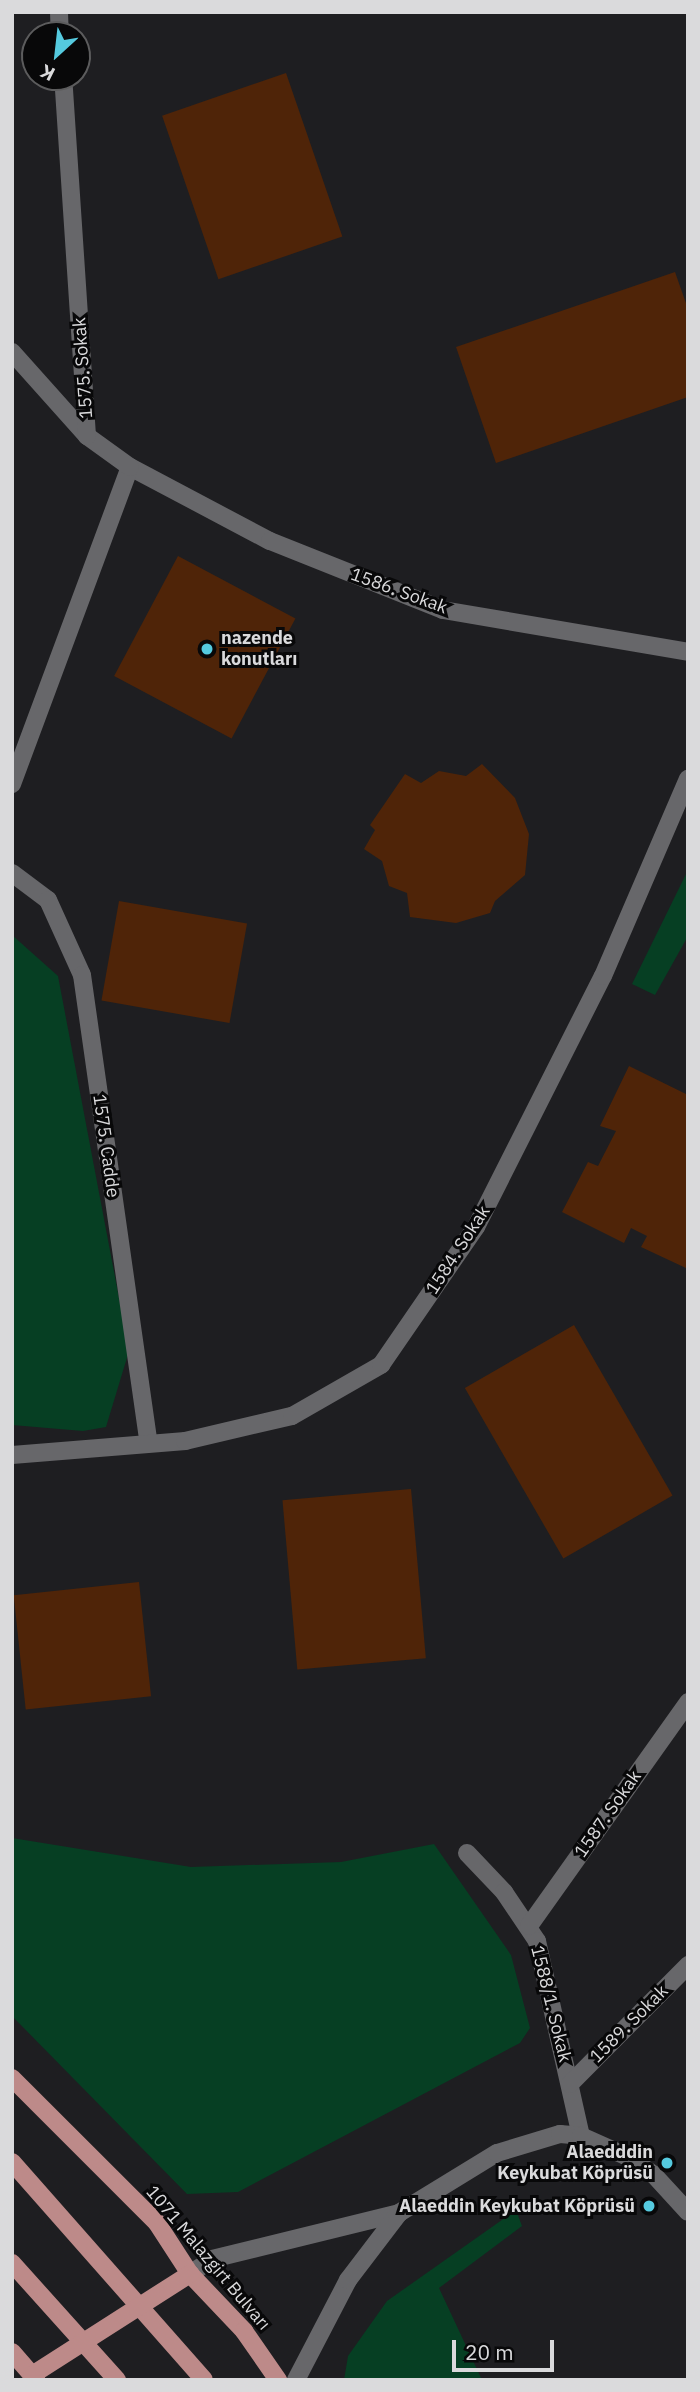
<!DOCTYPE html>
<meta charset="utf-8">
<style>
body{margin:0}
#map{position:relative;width:700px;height:2392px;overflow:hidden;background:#1e1e21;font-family:"IBM Plex Sans",sans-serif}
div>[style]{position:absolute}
.green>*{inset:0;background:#063f23}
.building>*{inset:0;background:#4f2408;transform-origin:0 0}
.street>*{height:18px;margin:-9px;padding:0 9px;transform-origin:9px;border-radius:9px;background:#67676a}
.secondary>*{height:18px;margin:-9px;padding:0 9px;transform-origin:9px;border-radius:9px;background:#67676a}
.primary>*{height:18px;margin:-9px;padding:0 9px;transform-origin:9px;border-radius:9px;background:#bd8a89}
.dots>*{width:19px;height:19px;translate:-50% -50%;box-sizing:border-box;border:4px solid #080809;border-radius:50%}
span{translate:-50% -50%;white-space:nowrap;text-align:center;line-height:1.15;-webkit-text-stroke:6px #080809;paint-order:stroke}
.street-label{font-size:18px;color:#dadadc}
.poi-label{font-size:18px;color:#dadadc;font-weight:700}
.left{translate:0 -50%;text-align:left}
.right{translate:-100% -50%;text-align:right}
.frame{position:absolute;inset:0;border:14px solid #dadadc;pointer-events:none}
.north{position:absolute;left:21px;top:21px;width:70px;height:70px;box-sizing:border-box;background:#080809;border:2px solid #5c5c5d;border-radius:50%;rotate:207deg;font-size:19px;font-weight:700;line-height:28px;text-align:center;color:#dadadc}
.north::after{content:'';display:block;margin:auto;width:24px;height:32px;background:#55cadf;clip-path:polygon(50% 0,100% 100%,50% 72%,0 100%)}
.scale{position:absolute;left:452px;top:2340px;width:102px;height:32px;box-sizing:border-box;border:4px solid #dadadc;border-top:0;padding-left:9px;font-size:21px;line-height:24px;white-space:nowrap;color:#dadadc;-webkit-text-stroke:5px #080809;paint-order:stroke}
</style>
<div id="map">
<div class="green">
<i style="clip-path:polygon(688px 870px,688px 936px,655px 995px,632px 984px)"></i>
<i style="clip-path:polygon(12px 935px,58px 976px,129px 1351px,106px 1427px,83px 1431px,12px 1425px)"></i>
<i style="clip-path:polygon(12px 1838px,191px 1867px,341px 1862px,434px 1844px,511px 1955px,530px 2028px,520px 2043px,238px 2192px,187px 2194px,12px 2016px)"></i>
<i style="clip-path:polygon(516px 2210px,522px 2226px,439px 2288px,482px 2380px,344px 2380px,348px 2356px,387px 2301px)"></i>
</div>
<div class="building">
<i style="left:286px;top:73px;width:173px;height:131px;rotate:71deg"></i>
<i style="clip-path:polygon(675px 272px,688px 309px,688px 397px,496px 463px,456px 347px)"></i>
<i style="left:178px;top:556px;width:133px;height:136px;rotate:28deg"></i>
<i style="clip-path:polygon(482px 764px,515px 798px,529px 834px,525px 875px,495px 901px,490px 913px,456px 923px,410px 917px,407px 893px,389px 886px,382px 861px,364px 849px,375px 830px,370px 825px,405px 774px,421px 783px,439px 771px,466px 776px)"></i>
<i style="left:119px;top:901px;width:130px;height:101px;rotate:10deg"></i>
<i style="clip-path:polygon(629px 1066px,688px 1095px,688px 1269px,641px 1247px,647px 1236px,631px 1228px,624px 1243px,562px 1212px,588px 1162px,598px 1166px,616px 1131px,600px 1126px)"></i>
<i style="left:574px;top:1325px;width:197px;height:126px;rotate:60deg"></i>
<i style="left:411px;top:1489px;width:170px;height:129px;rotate:85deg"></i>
<i style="left:139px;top:1582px;width:115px;height:126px;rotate:84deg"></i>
</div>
<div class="street">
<i style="left:59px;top:12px;width:23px;rotate:88deg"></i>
<i style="left:12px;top:352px;width:113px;rotate:48.2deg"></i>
<i style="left:130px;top:467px;width:158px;rotate:27.9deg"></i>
<i style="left:270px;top:541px;width:186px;rotate:21.7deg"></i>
<i style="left:443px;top:610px;width:249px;rotate:9.7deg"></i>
<i style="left:12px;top:784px;width:338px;rotate:-69.6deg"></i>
<i style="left:130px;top:467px;width:53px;rotate:-144.2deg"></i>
<i style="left:87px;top:436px;width:360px;rotate:-93.8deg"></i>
<i style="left:12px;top:873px;width:45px;rotate:36.9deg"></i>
<i style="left:48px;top:900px;width:82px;rotate:65.6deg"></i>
<i style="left:82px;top:975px;width:473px;rotate:81.9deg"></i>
<i style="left:12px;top:1455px;width:174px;rotate:-4.6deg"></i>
<i style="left:185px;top:1441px;width:110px;rotate:-13.2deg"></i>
<i style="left:292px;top:1416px;width:103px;rotate:-29.8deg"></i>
<i style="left:381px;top:1365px;width:168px;rotate:-55.5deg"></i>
<i style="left:476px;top:1227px;width:281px;rotate:-63.2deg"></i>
<i style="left:603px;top:976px;width:215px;rotate:-66.7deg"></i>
<i style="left:467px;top:1853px;width:54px;rotate:46.5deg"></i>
<i style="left:504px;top:1892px;width:59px;rotate:56deg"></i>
<i style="left:537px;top:1941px;width:200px;rotate:77.3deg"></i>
<i style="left:529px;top:1926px;width:275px;rotate:-54.6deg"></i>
<i style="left:570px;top:2084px;width:168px;rotate:-45.2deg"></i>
</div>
<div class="secondary">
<i style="left:190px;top:2274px;width:27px;rotate:-34deg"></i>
<i style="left:212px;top:2259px;width:193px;rotate:-13.8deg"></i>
<i style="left:399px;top:2213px;width:115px;rotate:-31.5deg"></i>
<i style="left:497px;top:2153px;width:66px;rotate:-16.8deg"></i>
<i style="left:560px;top:2134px;width:21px;rotate:5deg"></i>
<i style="left:581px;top:2136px;width:49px;rotate:24deg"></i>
<i style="left:626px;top:2156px;width:34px;rotate:34deg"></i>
<i style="left:654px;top:2175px;width:50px;rotate:47.4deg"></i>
<i style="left:296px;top:2380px;width:113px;rotate:-62.5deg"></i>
<i style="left:348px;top:2280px;width:84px;rotate:-52.7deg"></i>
</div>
<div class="primary">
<i style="left:12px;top:2078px;width:205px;rotate:45deg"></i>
<i style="left:157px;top:2223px;width:61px;rotate:57.1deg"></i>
<i style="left:190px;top:2274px;width:79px;rotate:46.5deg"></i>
<i style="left:244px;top:2331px;width:60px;rotate:55.2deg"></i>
<i style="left:12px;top:2162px;width:290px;rotate:48.6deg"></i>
<i style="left:12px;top:2263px;width:157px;rotate:48.1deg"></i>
<i style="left:12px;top:2352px;width:37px;rotate:49deg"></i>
<i style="left:32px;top:2375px;width:188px;rotate:-32.6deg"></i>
</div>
<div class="dots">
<i style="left:207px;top:649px;background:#55cadf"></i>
<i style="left:667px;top:2163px;background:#55cadf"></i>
<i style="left:649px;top:2206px;background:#55cadf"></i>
</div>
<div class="street-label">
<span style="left:83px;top:368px;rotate:-94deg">1575. Sokak</span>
<span style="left:399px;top:591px;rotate:20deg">1586. Sokak</span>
<span style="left:106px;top:1146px;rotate:82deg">1575. Cadde</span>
<span style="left:458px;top:1250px;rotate:-57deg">1584. Sokak</span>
<span style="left:608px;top:1814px;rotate:-55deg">1587. Sokak</span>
<span style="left:551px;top:2004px;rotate:76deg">1588/1. Sokak</span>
<span style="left:629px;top:2024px;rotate:-45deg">1589. Sokak</span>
<span style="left:208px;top:2258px;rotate:50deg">1071 Malazgirt Bulvarı</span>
</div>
<div class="poi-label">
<span class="left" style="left:221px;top:649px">nazende<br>konutları</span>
<span class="right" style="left:653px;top:2163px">Alaedddin<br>Keykubat Köprüsü</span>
<span class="right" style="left:635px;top:2206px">Alaeddin Keykubat Köprüsü</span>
</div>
<div class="frame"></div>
<div class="north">K</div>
<div class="scale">20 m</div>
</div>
